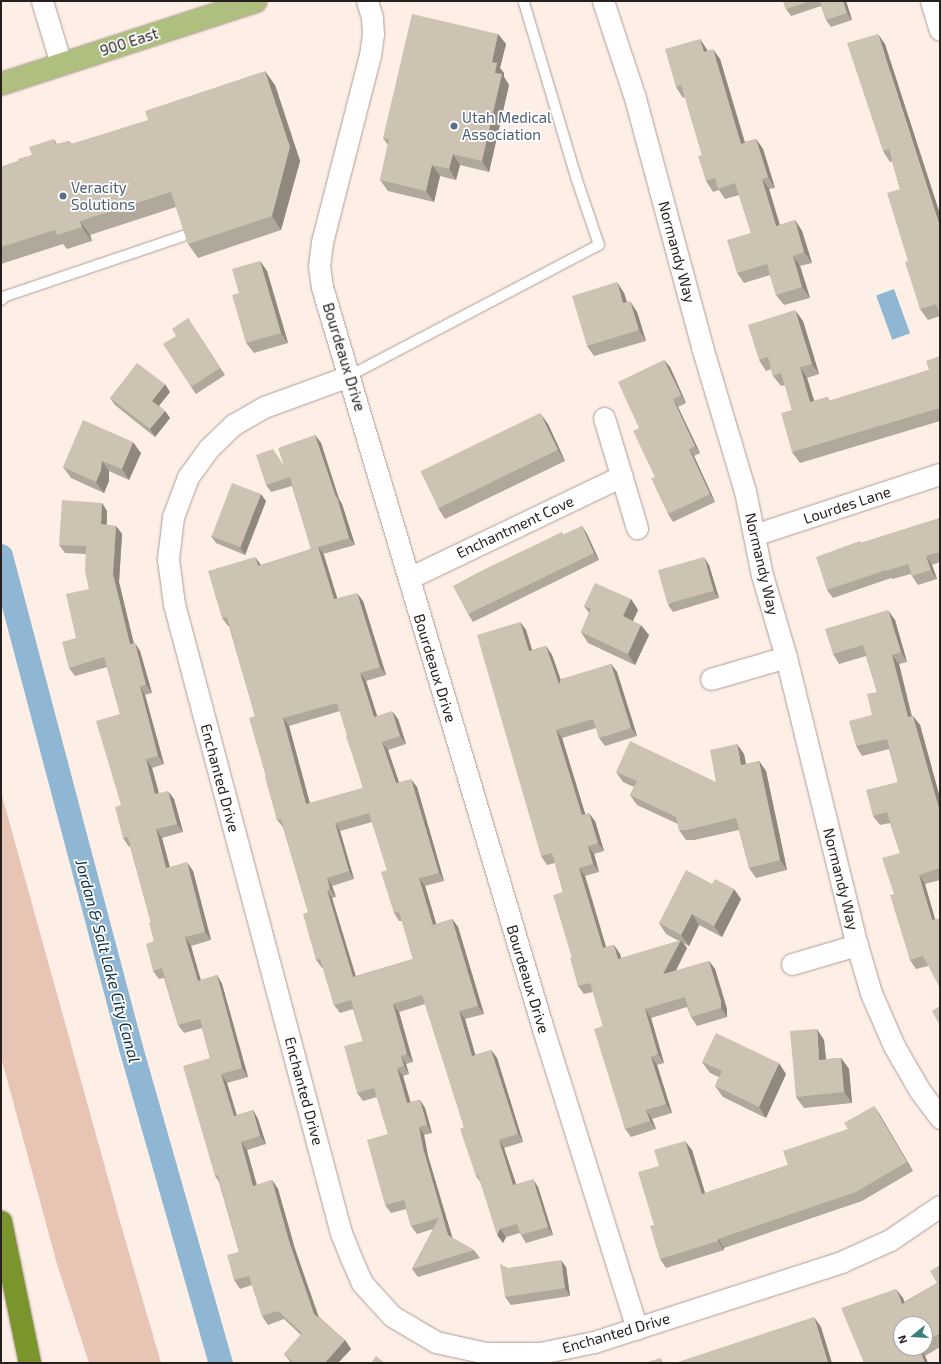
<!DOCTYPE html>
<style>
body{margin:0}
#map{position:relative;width:941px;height:1364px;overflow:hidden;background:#fdeee6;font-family:"Exo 2",sans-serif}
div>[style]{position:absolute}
.green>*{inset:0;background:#e7c4b4}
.water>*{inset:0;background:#8fb7d3;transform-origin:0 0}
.canal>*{height:24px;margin:-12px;padding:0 12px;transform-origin:12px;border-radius:12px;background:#8fb7d3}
.roads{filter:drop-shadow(0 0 1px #ae9d94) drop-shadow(0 0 1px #ae9d94)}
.service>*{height:10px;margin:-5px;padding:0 5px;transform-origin:5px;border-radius:5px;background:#fff}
.minor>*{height:21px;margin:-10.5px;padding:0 10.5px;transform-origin:10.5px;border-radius:10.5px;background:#fff}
.primary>*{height:22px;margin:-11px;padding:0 11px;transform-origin:11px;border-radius:11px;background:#afbf80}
.motorway>*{height:22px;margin:-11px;padding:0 11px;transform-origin:11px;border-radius:11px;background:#79952b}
.wall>*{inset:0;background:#b0a89a}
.shaded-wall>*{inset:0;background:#90887d}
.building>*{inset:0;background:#cdc3b3;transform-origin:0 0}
.dots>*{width:11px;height:11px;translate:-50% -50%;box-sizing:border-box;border:2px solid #fff;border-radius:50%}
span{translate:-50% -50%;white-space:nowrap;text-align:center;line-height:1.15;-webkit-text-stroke:3.5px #fff;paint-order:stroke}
.street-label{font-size:15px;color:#261f1c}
.service-label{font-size:15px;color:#4e5e75}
.left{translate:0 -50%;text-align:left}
.water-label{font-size:16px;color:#0d2e43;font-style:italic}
.frame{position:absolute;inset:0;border:2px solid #261f1c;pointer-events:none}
.north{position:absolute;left:893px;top:1316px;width:40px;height:40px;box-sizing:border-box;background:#fff;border:1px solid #a8a5a4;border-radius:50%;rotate:252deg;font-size:11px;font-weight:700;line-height:16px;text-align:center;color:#261f1c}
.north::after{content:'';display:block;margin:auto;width:14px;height:18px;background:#387f79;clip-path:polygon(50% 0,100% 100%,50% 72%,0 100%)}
</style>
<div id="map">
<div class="green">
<i style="clip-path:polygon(1px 792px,121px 1225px,161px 1363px,89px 1363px,57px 1264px,1px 1057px)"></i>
</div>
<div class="water">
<i style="left:894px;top:289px;width:47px;height:19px;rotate:70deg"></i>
</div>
<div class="canal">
<i style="left:1px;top:556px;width:509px;rotate:75.2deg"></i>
<i style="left:131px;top:1048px;width:328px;rotate:74.1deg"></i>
</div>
<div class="roads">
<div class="service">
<i style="left:1px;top:300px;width:6px;rotate:-39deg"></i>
<i style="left:6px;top:296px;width:187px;rotate:-18.7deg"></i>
<i style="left:349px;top:376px;width:282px;rotate:-27.7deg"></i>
<i style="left:599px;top:245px;width:72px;rotate:-108.7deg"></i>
<i style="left:576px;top:177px;width:182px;rotate:-106.6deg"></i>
<i style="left:524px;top:3px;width:2px;rotate:-63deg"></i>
</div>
<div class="minor">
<i style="left:42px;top:1px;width:66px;rotate:73.2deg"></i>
<i style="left:367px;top:1px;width:17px;rotate:73deg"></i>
<i style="left:372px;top:17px;width:17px;rotate:87deg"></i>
<i style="left:373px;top:34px;width:21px;rotate:98deg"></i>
<i style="left:370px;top:55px;width:193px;rotate:104.4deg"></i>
<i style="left:322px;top:242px;width:24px;rotate:97deg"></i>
<i style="left:319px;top:266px;width:21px;rotate:82deg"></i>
<i style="left:322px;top:287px;width:774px;rotate:73.41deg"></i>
<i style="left:543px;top:1029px;width:314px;rotate:72.6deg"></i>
<i style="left:603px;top:1px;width:102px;rotate:71.7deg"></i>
<i style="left:635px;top:98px;width:258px;rotate:74.9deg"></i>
<i style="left:702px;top:347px;width:150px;rotate:73.4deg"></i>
<i style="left:745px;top:491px;width:86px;rotate:78.6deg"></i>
<i style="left:762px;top:575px;width:85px;rotate:73.7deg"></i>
<i style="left:786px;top:657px;width:297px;rotate:76.2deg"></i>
<i style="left:857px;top:945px;width:50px;rotate:73.7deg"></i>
<i style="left:871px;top:993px;width:58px;rotate:66.5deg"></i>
<i style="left:894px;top:1046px;width:52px;rotate:60deg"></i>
<i style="left:920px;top:1091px;width:34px;rotate:53deg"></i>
<i style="left:931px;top:1px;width:30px;rotate:73deg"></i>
<i style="left:349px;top:376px;width:90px;rotate:160deg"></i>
<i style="left:264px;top:407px;width:34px;rotate:150deg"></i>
<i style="left:234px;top:424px;width:35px;rotate:136deg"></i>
<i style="left:209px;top:448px;width:36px;rotate:126deg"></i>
<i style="left:188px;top:477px;width:43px;rotate:110.6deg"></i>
<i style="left:173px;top:517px;width:42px;rotate:96.8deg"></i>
<i style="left:168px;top:559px;width:45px;rotate:82.4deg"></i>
<i style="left:174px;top:604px;width:651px;rotate:75.13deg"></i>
<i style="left:341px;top:1233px;width:27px;rotate:68deg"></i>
<i style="left:351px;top:1258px;width:27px;rotate:66deg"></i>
<i style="left:362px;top:1283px;width:45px;rotate:47.7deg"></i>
<i style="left:392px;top:1316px;width:51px;rotate:30.6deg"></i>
<i style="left:436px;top:1342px;width:51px;rotate:12.4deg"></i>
<i style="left:486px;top:1353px;width:54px"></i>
<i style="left:540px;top:1353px;width:55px;rotate:-11.5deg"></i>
<i style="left:594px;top:1342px;width:260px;rotate:-17.9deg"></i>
<i style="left:841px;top:1262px;width:54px;rotate:-24.2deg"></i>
<i style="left:890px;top:1240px;width:60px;rotate:-34.2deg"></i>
<i style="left:604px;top:418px;width:115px;rotate:73.3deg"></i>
<i style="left:754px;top:535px;width:196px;rotate:-18.2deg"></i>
<i style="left:409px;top:578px;width:236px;rotate:-25.6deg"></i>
<i style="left:711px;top:679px;width:78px;rotate:-16.3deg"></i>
<i style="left:792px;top:964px;width:68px;rotate:-16.3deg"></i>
</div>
<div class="primary">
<i style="left:1px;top:84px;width:268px;rotate:-18deg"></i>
</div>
<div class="motorway">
<i style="left:1px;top:1222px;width:144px;rotate:78.4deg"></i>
</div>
</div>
<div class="wall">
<i style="clip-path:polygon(783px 1px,846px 1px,852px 20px,831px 27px,826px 20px,821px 6px,791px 16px,786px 9px)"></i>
<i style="clip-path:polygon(498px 34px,506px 44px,500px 68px,504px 73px,504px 77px,509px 85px,489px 172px,460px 165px,456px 180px,440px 176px,434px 202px,388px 191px,380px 180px,388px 145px,383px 138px)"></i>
<i style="clip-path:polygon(700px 39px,708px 51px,720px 59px,745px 142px,756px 139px,763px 149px,775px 188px,769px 189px,780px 225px,795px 220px,802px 231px,812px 263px,800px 266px,810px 298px,784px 305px,776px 295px,770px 275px,744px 283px,737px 273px,751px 233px,739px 195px,725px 199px,719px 190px,713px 192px,706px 181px,702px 155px,685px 97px,683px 98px,676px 87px)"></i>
<i style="clip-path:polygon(885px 44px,940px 316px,928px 320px,920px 309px,908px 261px,900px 189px,892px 161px,890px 162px,883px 151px)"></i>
<i style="clip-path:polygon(275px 85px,300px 161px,281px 230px,198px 258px,188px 244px,176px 207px,90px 235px,92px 241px,67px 249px,63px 244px,1px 264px,1px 167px,18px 161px,32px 155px,54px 139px,57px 144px,69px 141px,72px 144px)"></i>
<i style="clip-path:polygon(260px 261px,267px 271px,288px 343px,254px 353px,246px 343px)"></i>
<i style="clip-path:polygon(624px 293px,627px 302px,637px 312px,646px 341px,594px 356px,587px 346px)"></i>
<i style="clip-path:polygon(188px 318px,225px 375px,196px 394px,191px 387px,176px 336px)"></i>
<i style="clip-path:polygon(803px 321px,819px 374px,807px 378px,814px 401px,827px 397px,830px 401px,929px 370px,940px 356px,940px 421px,800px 463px,792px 452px,792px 410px,785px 385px,781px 386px,773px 376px,771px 369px,766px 371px,759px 360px)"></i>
<i style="clip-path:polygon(664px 360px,670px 367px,686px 403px,678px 407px,700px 453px,694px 456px,715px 502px,673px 522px,668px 514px,655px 477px,639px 428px)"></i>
<i style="clip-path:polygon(170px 392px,159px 406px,165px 411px,170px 418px,155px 437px,115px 405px,110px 398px)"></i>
<i style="clip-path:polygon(548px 424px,565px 461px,445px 519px,438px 508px)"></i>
<i style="clip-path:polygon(evenodd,315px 435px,321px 443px,339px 499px,342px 504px,355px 545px,323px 554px,337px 599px,363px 601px,386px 675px,366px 681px,377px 716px,398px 719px,406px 744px,388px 750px,399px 783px,417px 787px,444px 881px,425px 886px,436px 924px,452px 919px,458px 927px,484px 1014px,465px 1019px,475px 1055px,491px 1050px,497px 1058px,523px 1142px,504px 1148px,516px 1184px,538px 1187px,553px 1235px,526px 1243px,521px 1235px,520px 1233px,506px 1237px,503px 1243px,481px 1183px,476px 1176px,464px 1127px,425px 1004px,399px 1012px,413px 1062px,406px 1064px,409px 1074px,403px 1076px,410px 1102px,420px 1100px,425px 1108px,432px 1133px,424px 1135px,428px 1156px,452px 1238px,474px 1250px,480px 1258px,418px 1277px,412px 1269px,433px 1229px,417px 1234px,411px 1226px,406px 1209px,391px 1213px,385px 1205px,388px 1134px,377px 1097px,363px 1101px,357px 1093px,363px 1041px,353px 1009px,340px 1013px,334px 1005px,323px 968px,322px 968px,316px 960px,308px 912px,283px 827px,277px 820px,266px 777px,255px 716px,229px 626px,228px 626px,222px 618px,261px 565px,311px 549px,292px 486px,271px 492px,266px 485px,283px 465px,315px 435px,340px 711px,363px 788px,310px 803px,289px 726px,340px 711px,315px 435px,372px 822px,387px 870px,394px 913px,399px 921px,402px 921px,413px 959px,356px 976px,332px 898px,336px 897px,332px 886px,354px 879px,340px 831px,372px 822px)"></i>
<i style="clip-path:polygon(141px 453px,129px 480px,109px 471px,109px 481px,104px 493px,71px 478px,63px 467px)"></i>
<i style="clip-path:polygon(266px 501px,245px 555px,216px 543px,211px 536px)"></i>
<i style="clip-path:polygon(102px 503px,107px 511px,107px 525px,116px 526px,122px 534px,119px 582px,133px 643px,140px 651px,152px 693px,145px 695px,164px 764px,152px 768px,159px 793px,174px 799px,183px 832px,162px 838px,170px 867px,193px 871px,211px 940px,191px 946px,201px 980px,217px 975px,222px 984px,248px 1077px,227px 1083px,237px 1115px,253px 1110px,258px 1119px,266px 1144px,247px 1150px,257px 1185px,272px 1180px,278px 1189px,295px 1249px,319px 1317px,345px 1340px,351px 1349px,338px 1363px,291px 1363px,284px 1354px,301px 1335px,284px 1319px,268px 1325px,262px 1316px,252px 1285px,240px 1289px,234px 1280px,239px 1252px,219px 1182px,215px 1176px,210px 1058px,202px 1028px,184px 1033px,178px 1025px,164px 978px,159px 979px,153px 971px,154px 941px,151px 923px,130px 846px,129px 847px,123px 838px,121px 805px,120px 714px,107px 667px,75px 676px,69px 668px,76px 638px,89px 589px,86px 554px,65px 553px,59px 545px)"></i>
<i style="clip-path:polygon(940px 518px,940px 562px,932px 565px,937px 579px,918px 585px,912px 576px,911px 574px,892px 579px,891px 578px,833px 598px,827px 590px,860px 541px,861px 543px)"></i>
<i style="clip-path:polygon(582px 526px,587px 534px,599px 560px,473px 622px,468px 614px,562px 532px,563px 535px)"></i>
<i style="clip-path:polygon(709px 565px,719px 598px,673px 612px,668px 605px)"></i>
<i style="clip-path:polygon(631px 599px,638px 610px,633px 621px,649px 635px,635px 665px,588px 643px,581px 632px,589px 613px,584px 606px)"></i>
<i style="clip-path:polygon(895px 620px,907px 662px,899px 664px,912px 716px,913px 716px,920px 725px,940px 798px,940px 880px,925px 884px,928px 966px,916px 969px,910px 960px,894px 894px,900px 853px,890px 823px,880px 825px,873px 816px,898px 782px,889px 749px,862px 756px,856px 746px,872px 715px,877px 692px,866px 656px,839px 664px,833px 654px)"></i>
<i style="clip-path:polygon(520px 622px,526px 630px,532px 650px,546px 646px,552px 655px,561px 680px,611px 664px,617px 672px,637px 736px,605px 746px,599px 738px,596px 728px,562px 738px,585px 814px,595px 821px,604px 851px,594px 854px,599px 872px,585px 876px,606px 947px,614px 945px,620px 954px,621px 958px,679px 941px,666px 934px,659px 923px,741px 899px,722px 937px,699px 925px,689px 946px,683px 943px,687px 948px,676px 971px,709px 961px,715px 969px,727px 1009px,727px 1017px,697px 1026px,691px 1017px,687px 1007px,651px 1018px,664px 1063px,657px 1065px,672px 1113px,652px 1119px,656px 1129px,631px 1137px,625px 1129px,603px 1026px,593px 992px,584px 994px,578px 986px,572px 958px,563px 892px,555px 863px,547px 865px,541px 856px)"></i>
<i style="clip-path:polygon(744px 754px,746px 764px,759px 761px,766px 771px,787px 870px,756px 878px,749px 868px,739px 830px,694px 840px,686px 840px,679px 830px,678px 824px,637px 805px,630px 795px,634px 787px,623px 782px,616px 772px,716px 782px)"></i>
<i style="clip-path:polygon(824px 1040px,826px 1059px,841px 1058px,849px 1069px,852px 1103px,804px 1108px,796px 1097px)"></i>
<i style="clip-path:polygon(702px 1062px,786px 1074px,766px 1118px,723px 1097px,715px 1086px,719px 1077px,710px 1073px)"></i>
<i style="clip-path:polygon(874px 1106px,880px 1115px,913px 1171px,862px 1201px,724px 1248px,724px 1250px,666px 1268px,660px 1259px,654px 1225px,659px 1166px,692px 1150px,705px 1193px,788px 1165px,848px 1129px)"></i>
<i style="clip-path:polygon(evenodd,940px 1265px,940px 1347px,925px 1356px,928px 1363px,864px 1363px,903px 1298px,904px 1302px,937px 1283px,940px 1265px,925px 1324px,925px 1348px,901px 1348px,925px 1324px)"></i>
<i style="clip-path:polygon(566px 1267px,570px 1296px,511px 1305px,505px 1297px)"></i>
</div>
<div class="shaded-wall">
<i style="clip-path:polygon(843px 1px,846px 1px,852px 20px,847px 13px)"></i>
<i style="clip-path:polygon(498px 34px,506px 44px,500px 68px,504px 73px,504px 77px,509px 85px,489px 172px,482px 161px,495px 73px,492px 62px)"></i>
<i style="clip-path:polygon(878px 34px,885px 44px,940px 214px,940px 227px)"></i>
<i style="clip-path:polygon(700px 39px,707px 50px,711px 62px,704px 52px)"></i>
<i style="clip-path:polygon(713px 49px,720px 59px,748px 154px,741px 144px)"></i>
<i style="clip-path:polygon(265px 71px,275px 85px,300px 161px,281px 230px,272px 216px)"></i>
<i style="clip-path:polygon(756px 139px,763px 149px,775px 188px,768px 177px)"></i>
<i style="clip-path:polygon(453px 154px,460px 165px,456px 180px,449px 169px)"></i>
<i style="clip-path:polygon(432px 165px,440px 176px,434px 202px,426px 191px)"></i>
<i style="clip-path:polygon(762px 179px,769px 189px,783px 236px,776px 226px)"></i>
<i style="clip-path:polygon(795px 220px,802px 231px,812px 263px,804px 252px)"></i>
<i style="clip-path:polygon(80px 221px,90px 235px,92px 241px,82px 227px)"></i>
<i style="clip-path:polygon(793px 256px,800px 266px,810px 298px,802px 287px)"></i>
<i style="clip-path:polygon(260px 261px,267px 271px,288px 343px,281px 333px)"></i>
<i style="clip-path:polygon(617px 282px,624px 293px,631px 314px,623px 303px)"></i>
<i style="clip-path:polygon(630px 301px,637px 312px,646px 341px,639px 330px)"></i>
<i style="clip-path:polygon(795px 310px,803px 321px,819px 374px,812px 364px)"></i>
<i style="clip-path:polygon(664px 360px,670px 367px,686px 403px,681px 395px)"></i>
<i style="clip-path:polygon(800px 367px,807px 378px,818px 413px,810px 402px)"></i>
<i style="clip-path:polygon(165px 384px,170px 392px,157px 408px,152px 401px)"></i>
<i style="clip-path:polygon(673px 399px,678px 407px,700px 453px,695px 446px)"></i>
<i style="clip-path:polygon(165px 411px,170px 418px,155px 437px,150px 429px)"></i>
<i style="clip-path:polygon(540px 413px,548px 424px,565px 461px,558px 450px)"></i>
<i style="clip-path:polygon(315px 435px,321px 443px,339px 499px,342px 504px,355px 545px,349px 538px)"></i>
<i style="clip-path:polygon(133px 442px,141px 453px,129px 480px,122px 469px)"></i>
<i style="clip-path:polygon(689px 449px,694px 456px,715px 502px,710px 494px)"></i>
<i style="clip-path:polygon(102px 461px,109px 471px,109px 481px,104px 493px,96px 482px)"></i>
<i style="clip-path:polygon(261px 494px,266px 501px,245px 555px,240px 547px)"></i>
<i style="clip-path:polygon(102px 503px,107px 511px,106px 533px,101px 524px)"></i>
<i style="clip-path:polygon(116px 526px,122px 534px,119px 582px,136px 652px,130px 644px,113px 574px)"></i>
<i style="clip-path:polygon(582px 526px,587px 534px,599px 560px,594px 553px)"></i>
<i style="clip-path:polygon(318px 547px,324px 555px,340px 607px,334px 599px)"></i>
<i style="clip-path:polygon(926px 556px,932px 565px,937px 579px,931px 570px)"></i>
<i style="clip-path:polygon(255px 557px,261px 565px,258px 566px)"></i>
<i style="clip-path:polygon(704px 557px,709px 565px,719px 598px,714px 591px)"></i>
<i style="clip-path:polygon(357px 593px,363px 601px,386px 675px,380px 667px)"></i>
<i style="clip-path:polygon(631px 599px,638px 610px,630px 627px,623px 616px)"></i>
<i style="clip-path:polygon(888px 610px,895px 620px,907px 662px,901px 652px)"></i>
<i style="clip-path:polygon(520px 622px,526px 630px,535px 660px,529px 651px)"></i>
<i style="clip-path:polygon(641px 625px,649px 635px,635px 665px,628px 654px)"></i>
<i style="clip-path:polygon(135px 643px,140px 651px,152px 693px,146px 685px)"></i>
<i style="clip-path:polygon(546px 646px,552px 655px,565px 693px,559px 684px)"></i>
<i style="clip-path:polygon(892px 655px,899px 664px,914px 727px,908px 717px)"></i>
<i style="clip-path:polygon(611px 664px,617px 672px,637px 736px,631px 728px)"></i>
<i style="clip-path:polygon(360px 673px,366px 681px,380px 725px,374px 717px)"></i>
<i style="clip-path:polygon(140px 686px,145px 695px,164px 764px,158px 756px)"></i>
<i style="clip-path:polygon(392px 711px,398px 719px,406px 744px,400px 736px)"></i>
<i style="clip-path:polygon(913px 716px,920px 725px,940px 798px,940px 812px)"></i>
<i style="clip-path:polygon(283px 718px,289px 726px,312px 812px,306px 804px)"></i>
<i style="clip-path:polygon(556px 730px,562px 738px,588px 823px,582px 815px)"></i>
<i style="clip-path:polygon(382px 742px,388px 750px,402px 791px,396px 783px)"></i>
<i style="clip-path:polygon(737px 744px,744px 754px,748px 775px,741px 765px)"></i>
<i style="clip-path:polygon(146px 759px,152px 768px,161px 802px,155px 794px)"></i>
<i style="clip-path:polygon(759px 761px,766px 771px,787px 870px,780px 860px)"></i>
<i style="clip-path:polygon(411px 779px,417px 787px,444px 881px,439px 873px)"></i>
<i style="clip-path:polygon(168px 791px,174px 799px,183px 832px,177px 824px)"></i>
<i style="clip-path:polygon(589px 813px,595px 821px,604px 851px,598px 843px)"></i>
<i style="clip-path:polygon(335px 823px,340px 831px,354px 879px,349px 871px)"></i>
<i style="clip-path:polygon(156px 829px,162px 838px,172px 876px,166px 868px)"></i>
<i style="clip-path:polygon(588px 846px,594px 854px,599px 872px,593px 864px)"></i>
<i style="clip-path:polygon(187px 862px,193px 871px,211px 940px,205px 932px)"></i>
<i style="clip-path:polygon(579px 868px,585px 876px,609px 957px,603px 948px)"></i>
<i style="clip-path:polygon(919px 875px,925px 884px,938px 929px,932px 920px)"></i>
<i style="clip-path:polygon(327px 878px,332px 886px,336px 897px,330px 889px)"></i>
<i style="clip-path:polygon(419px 878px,425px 886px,439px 933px,433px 925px)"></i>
<i style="clip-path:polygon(734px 889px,741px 899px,722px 937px,714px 926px)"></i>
<i style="clip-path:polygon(327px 890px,332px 898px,358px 985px,353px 977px)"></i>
<i style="clip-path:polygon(692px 914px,699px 925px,689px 946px,681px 935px)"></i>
<i style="clip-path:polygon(452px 919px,458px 927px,484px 1014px,478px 1006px)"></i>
<i style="clip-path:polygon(185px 937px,191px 946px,203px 989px,198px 981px)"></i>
<i style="clip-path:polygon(681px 940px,687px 948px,669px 983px,663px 974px)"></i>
<i style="clip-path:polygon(614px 945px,620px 954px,624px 968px,618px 959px)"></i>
<i style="clip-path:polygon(709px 961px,715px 969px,727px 1009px,727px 1017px,721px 1008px)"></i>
<i style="clip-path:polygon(217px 975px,222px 984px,248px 1077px,242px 1068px)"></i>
<i style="clip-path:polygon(393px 1004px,399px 1012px,413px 1062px,407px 1054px)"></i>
<i style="clip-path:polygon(645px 1009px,651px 1018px,664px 1063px,658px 1054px)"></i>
<i style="clip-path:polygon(459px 1011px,465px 1019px,478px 1064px,472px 1056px)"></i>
<i style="clip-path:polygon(817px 1029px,824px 1040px,827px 1071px,819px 1060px)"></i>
<i style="clip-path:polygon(491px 1050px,497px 1058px,523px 1142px,518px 1134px)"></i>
<i style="clip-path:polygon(401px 1056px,406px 1064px,409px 1074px,404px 1066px)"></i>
<i style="clip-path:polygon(651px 1057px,657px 1065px,672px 1113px,666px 1104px)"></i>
<i style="clip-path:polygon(841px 1058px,849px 1069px,852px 1103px,844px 1092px)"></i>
<i style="clip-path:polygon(779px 1063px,786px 1074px,766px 1118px,759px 1107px)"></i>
<i style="clip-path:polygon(397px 1068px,403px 1076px,413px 1111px,407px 1103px)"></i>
<i style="clip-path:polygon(221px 1074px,227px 1083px,239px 1124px,234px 1116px)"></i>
<i style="clip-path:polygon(420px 1100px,425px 1108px,432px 1133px,427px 1125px)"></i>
<i style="clip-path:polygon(874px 1106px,880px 1115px,913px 1171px,907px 1162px)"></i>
<i style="clip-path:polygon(253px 1110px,258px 1119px,266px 1144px,260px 1136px)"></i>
<i style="clip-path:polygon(646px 1110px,652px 1119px,656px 1129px,650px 1121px)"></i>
<i style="clip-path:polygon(419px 1127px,424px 1135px,428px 1156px,454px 1243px,448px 1235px,423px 1148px)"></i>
<i style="clip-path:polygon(499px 1140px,504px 1148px,519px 1193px,513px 1185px)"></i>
<i style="clip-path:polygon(685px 1141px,692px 1150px,708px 1203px,702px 1194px)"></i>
<i style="clip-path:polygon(241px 1142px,247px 1150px,259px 1194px,253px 1186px)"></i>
<i style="clip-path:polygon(533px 1179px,538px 1187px,553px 1235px,548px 1227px)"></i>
<i style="clip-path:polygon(272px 1180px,278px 1189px,295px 1249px,320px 1322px,314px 1314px,289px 1241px)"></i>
<i style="clip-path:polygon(500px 1229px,506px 1237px,503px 1243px,497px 1235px)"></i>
<i style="clip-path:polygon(718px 1239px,724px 1248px,724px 1250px,718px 1241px)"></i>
<i style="clip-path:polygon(561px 1260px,566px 1267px,570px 1296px,565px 1288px)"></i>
<i style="clip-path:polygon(896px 1289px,903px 1298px,908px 1313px,902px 1304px)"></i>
<i style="clip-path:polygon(814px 1317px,821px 1327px,832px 1363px,828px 1363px)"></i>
<i style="clip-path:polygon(345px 1340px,351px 1349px,338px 1363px,325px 1363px)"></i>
<i style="clip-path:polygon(919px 1348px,920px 1348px,925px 1356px,928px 1363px,925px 1363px)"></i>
</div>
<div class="building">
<i style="clip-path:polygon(783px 1px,810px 1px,786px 9px)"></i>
<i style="clip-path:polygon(820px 1px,843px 1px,847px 13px,826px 20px)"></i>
<i style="clip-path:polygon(412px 14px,498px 34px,492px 62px,497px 63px,495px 73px,502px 74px,482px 161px,453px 154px,449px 169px,432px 165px,426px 191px,380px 180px,389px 139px,383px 138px)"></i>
<i style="clip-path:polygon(878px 34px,940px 227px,940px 315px,936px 304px,920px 309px,905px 262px,908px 261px,887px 193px,900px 189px,889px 149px,883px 151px,847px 43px)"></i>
<i style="clip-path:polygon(700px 39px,704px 52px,713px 49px,741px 144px,756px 139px,768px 177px,762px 179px,776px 226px,795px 220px,804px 252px,793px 256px,802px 287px,776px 295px,767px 264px,737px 273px,727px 240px,751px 233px,735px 183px,718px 189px,715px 178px,706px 181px,698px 156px,702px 155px,681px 85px,676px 87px,665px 49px)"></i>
<i style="clip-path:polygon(265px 71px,290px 147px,272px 216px,188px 244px,171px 192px,80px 221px,82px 227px,57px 235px,55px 230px,1px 247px,1px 167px,18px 161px,18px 159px,32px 155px,29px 147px,54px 139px,55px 145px,69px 141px,71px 144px,148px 120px,145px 111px)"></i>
<i style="clip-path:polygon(260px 261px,281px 333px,246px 343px,232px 295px,239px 293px,232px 269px)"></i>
<i style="clip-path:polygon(617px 282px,623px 303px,630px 301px,639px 330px,587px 346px,572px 296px)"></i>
<i style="clip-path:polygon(795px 310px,812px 364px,800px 367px,810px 402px,827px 397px,828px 401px,929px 370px,926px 361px,940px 356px,940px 408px,792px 452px,781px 413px,792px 410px,781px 373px,773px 376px,768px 357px,759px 360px,748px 325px)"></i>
<i style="clip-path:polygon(188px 318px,220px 368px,191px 387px,163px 344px,176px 336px,172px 329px)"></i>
<i style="clip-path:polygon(664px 360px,681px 395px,673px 399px,695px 446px,689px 449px,710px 494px,668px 514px,651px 478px,655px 477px,633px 431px,639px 428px,618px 382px)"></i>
<i style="clip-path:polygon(137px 363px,165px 384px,152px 401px,165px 411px,150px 429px,110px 398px)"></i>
<i style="left:540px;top:413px;width:41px;height:133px;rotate:64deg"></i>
<i style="clip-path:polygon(83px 420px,133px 442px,122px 469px,102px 461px,101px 470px,96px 482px,63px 467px)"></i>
<i style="clip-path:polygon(315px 435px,336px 497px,337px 497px,349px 538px,311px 549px,290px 477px,266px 485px,256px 455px,273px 449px,284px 466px,278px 448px)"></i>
<i style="left:232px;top:483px;width:31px;height:57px;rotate:21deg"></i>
<i style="clip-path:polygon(62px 500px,102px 503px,101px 524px,116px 526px,113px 574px,130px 644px,135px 643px,146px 685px,140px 686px,158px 756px,146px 759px,155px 794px,168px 791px,177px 824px,156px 829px,166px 868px,187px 862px,205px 932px,185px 937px,198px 981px,217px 975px,242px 1068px,221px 1074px,234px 1116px,253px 1110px,260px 1136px,241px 1142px,253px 1186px,272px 1180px,289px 1241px,314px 1314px,345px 1340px,325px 1363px,294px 1363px,284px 1354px,302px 1333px,278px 1311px,262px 1316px,249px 1276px,234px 1280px,227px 1255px,239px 1252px,218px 1175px,215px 1176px,183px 1066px,210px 1058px,200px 1019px,178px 1025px,162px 968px,153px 971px,146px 944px,154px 941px,149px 923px,151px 923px,128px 837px,123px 838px,115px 807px,121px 805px,96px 721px,120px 714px,104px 657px,69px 668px,62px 642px,76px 638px,66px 594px,89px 589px,85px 572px,86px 546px,59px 545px)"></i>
<i style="clip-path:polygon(940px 518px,940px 552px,926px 556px,931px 570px,912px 576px,908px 564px,886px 571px,886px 570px,827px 590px,816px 557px,860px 541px,861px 543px)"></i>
<i style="clip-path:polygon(582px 526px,594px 553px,468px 614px,453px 586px,479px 572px,562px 532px,563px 535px)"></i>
<i style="clip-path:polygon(evenodd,318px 547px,334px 599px,357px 593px,380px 667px,360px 673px,374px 717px,392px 711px,400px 736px,382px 742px,396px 783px,411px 779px,439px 873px,419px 878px,433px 925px,452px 919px,478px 1006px,459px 1011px,472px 1056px,491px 1050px,518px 1134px,499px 1140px,513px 1185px,533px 1179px,548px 1227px,521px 1235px,517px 1224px,500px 1229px,497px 1235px,478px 1175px,476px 1176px,460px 1129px,464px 1127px,422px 995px,393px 1004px,407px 1054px,401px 1056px,404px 1066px,397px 1068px,407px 1103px,420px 1100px,427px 1125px,419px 1127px,423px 1148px,448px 1235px,474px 1250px,412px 1269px,439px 1218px,411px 1226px,404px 1200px,385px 1205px,367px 1140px,388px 1134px,374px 1088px,357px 1093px,344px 1046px,363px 1041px,351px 1000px,334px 1005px,320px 959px,316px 960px,303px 914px,308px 912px,281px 819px,277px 820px,265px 777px,266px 777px,249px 718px,255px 716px,227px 617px,222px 618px,208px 571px,255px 557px,258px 566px,318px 547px,337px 703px,347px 735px,346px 736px,363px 788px,306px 804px,283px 718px,337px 703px,318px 547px,369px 813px,387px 870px,381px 872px,394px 913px,399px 912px,413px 959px,353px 977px,327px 890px,330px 889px,327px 878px,349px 871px,335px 823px,369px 813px)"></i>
<i style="left:704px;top:557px;width:35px;height:48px;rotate:74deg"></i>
<i style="clip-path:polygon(595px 583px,631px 599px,623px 616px,641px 625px,628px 654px,581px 632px,591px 609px,584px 606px)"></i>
<i style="clip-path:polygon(888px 610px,901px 652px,892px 655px,908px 717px,913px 716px,940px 812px,940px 868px,919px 875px,932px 920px,940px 918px,940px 988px,923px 956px,910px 960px,890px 895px,894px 894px,882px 858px,900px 853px,887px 812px,873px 816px,866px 790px,898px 782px,887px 739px,856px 746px,849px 721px,872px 715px,867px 694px,877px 692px,863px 645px,833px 654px,825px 629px)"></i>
<i style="clip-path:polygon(520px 622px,529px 651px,546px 646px,559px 684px,561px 679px,611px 664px,631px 728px,599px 738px,593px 719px,556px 730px,582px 815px,589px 813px,598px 843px,588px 846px,593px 864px,579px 868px,603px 948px,614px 945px,618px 959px,681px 940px,663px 974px,709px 961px,721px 1001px,721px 1008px,691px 1017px,685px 997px,645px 1009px,658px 1054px,651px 1057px,666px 1104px,646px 1110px,650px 1121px,625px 1129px,594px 1029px,603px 1026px,590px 983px,578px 986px,570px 958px,572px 958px,553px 895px,563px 892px,552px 853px,541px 856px,477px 635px)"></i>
<i style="clip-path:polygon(630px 741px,716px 782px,710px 750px,737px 744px,741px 765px,759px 761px,780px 860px,749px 868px,736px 818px,687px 830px,679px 830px,676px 817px,630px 795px,637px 781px,616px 772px)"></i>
<i style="clip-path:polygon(686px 870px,712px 884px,715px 879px,734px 889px,714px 926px,692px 914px,681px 935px,659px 923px)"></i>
<i style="clip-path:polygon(940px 1006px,940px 1026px,932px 1011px)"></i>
<i style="clip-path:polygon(817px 1029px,819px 1060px,841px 1058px,844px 1092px,796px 1097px,790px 1031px)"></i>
<i style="clip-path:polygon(716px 1033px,779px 1063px,759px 1107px,715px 1086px,722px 1071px,702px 1062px)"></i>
<i style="clip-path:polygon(874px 1106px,907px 1162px,856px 1192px,718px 1239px,718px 1241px,660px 1259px,650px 1226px,654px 1225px,638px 1172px,659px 1166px,654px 1150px,685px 1141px,702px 1194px,788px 1165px,783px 1151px,848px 1129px,844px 1123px)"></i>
<i style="clip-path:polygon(561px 1260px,565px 1288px,505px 1297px,500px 1264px,508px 1268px)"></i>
<i style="clip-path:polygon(940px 1265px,940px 1333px,925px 1342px,925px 1324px,901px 1324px,901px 1348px,919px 1348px,925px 1363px,864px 1363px,841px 1308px,896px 1289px,902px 1304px,937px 1283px,930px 1271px)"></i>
<i style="clip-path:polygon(814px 1317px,828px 1363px,675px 1363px)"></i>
<i style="clip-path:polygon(376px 1356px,385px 1363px,371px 1363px)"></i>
<i style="clip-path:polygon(661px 1358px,663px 1363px,644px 1363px)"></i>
</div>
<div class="dots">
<i style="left:454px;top:126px;background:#5c6f8a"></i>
<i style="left:63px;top:196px;background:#5c6f8a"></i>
</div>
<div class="street-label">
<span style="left:129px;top:42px;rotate:-18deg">900 East</span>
<span style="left:677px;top:252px;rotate:75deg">Normandy Way</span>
<span style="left:344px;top:357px;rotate:73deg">Bourdeaux Drive</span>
<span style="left:847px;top:505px;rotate:-18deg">Lourdes Lane</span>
<span style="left:515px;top:527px;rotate:-25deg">Enchantment Cove</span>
<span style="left:762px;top:564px;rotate:77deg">Normandy Way</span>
<span style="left:435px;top:668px;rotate:73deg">Bourdeaux Drive</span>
<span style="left:220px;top:778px;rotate:75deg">Enchanted Drive</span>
<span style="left:841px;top:879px;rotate:76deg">Normandy Way</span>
<span style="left:528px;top:979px;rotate:73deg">Bourdeaux Drive</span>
<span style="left:304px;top:1091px;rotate:75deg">Enchanted Drive</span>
<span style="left:616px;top:1333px;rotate:-16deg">Enchanted Drive</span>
</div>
<div class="service-label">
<span class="left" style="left:462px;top:126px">Utah Medical<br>Association</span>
<span class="left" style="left:71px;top:196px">Veracity<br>Solutions</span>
</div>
<div class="water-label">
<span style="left:108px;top:961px;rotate:75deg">Jordan &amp; Salt Lake City Canal</span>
</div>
<div class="frame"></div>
<div class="north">N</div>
</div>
